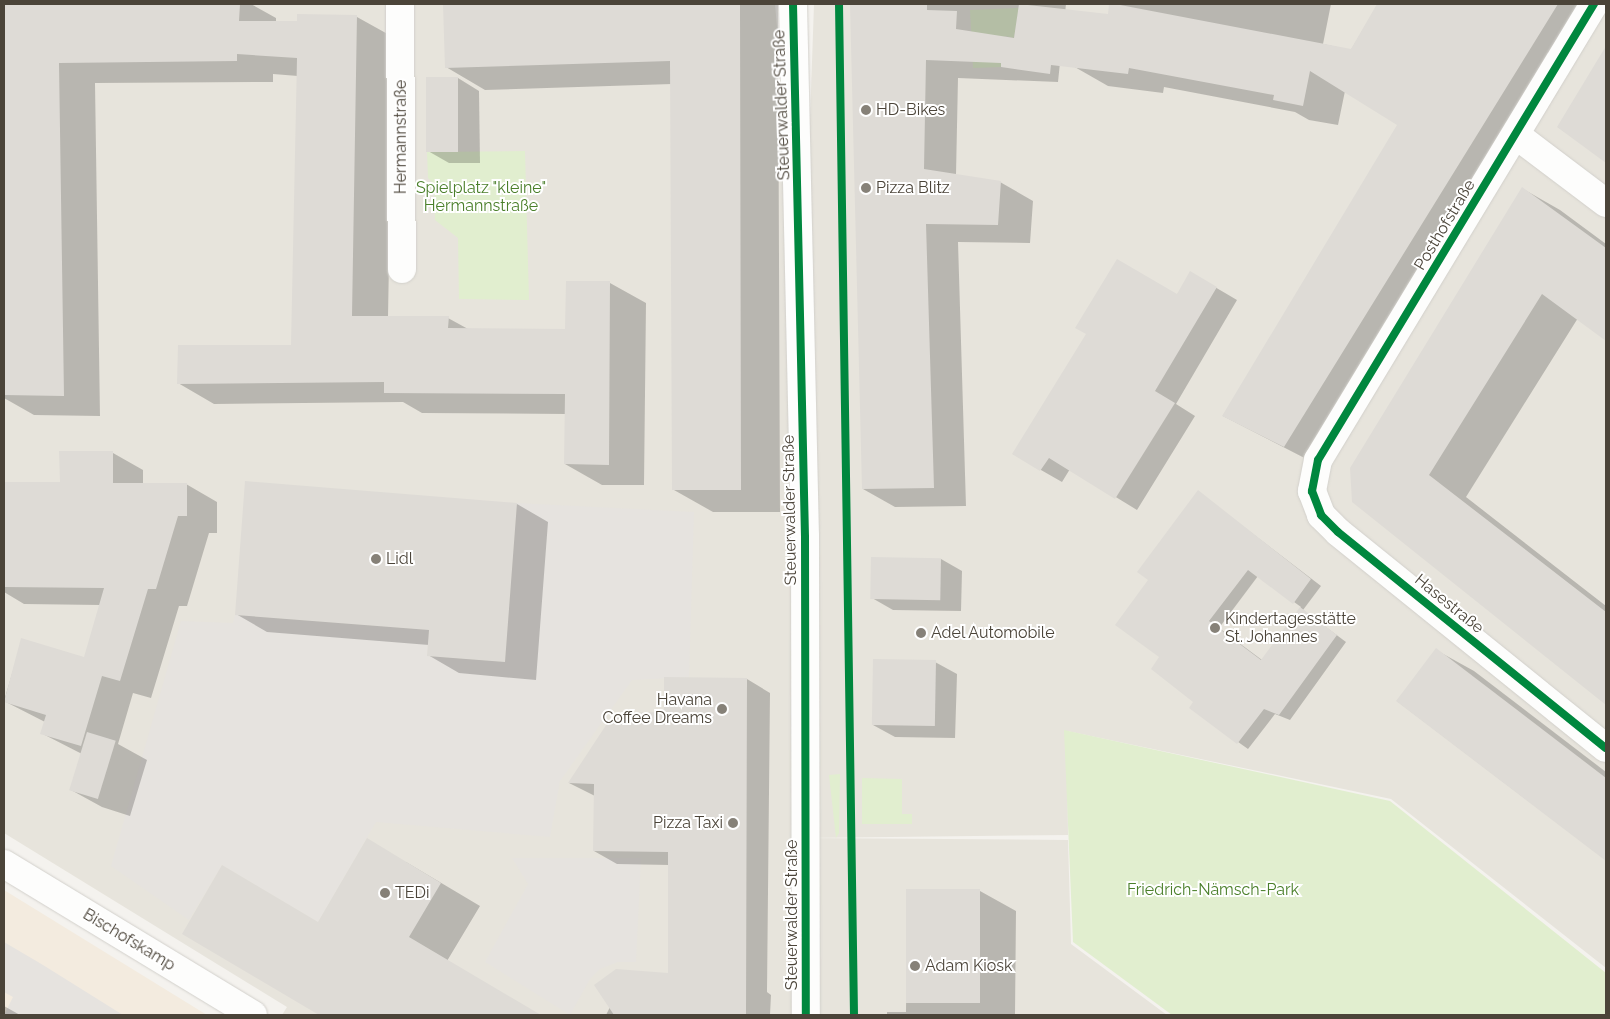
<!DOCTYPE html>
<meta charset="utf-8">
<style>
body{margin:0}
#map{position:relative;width:1610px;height:1019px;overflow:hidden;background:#f4f2ee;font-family:Raleway,sans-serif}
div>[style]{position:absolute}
.residential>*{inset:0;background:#e7e4dc}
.commercial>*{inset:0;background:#f3ebdf}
.green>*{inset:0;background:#e1eecf}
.parking>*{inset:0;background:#e6e3df}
.shadow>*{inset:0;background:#0003}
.building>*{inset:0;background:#dedbd6;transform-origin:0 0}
.roads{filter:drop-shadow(0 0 1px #d2d0cb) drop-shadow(0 0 1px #d2d0cb)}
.minor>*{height:28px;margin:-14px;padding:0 14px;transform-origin:14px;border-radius:14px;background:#fdfdfc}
.tertiary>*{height:28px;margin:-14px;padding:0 14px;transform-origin:14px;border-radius:14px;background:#fdfdfc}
.cycleway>*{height:8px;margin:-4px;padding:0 4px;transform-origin:4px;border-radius:4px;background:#00873e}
.dots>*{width:14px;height:14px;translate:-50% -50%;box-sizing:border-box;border:2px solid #fff;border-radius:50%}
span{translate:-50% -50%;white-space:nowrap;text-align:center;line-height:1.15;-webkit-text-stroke:4px #fff;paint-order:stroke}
.street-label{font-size:16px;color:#4b4439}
.poi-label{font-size:16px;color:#4b4439}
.left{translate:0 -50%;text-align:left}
.right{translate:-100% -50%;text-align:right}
.park-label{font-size:16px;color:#4a7f2a}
.frame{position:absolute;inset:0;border:5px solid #4b4439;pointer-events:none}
</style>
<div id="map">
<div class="residential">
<i style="clip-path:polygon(4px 4px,775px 4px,803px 322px,814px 4px,1590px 4px,1305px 494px,1606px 755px,1606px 968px,1391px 799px,1067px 731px,1068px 835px,805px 838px,1068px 840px,1071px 944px,1167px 1015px,282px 1015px,287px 1007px,4px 833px)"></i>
<i style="clip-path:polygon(1606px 4px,1606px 743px,1343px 532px,1319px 477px)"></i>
</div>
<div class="commercial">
<i style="clip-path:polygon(4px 890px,207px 1015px,4px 1015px)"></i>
</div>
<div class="green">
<i style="clip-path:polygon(1019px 8px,1014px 38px,1005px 36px,1001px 67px,973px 68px,970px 10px)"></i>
<i style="clip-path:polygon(525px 151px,529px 300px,459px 299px,458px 238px,435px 220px,434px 184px,428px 178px,427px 152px)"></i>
<i style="clip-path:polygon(1064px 730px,1390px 801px,1606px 973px,1606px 1015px,1172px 1015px,1073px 942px)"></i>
<i style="clip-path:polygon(840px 774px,839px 833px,836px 838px,829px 775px)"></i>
<i style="clip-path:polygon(862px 778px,902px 779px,902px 814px,912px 814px,912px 824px,862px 824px)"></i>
</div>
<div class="parking">
<i style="clip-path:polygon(517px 503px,694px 512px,689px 677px,632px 680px,560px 781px,550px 837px,376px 822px,318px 922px,222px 865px,189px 920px,111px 866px,181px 621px,233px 623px,235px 615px,429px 630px,427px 656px,505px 662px)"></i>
<i style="clip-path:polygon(512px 858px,641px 858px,636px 962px,618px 962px,600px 969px,590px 979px,570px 1015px,485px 962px,528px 884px)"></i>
<i style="clip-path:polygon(4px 942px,43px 965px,123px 1015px,4px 1015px,13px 997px,4px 992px)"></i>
</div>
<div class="shadow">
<i style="clip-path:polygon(4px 4px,251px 4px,276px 18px,276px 22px,299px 23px,299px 16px,357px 17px,393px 37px,388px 317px,448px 318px,468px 329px,567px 330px,610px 283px,646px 303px,644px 485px,602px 485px,565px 464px,566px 414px,422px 413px,403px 402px,214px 404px,178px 383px,292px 347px,298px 76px,273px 74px,273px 82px,95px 83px,100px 416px,34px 415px,4px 398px)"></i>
<i style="clip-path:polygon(444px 4px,778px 4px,780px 512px,713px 512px,674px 490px,672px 84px,485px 90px,446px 67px)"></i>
<i style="clip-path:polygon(851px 4px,1066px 4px,1058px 82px,958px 78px,956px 175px,1000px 182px,1033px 201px,1030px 243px,958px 242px,966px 506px,895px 507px,863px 489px)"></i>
<i style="clip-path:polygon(1111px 4px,1331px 4px,1323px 44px,1351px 50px,1378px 4px,1604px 4px,1320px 466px,1223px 416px,1399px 124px,1345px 91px,1338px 125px,1309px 120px,1295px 112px,1164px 87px,1163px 93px,1108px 86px,1073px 66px,1109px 16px)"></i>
<i style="clip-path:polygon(1606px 48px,1606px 161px,1558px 127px)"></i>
<i style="clip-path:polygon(458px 78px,479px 91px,480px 163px,449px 163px,428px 151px)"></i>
<i style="clip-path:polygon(1523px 189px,1560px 210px,1606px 244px,1606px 339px,1578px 318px,1466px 497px,1606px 606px,1606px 704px,1354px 501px)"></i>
<i style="clip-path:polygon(1191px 273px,1237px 300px,1176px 404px,1195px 416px,1137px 510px,1070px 469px,1062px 482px,1013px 454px,1177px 295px)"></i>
<i style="clip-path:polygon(113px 453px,143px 470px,143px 484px,186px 484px,217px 502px,217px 533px,209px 533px,187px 606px,179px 606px,151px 698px,133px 693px,118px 744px,147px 760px,130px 816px,102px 807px,71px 790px,82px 754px,41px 733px,45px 722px,4px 701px,22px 640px,85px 658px,100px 605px,24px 604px,4px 592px,4px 483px,61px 483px)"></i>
<i style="clip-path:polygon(evenodd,1198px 492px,1321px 586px,1303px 610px,1346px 642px,1290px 720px,1275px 714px,1248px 749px,1190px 708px,1195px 702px,1161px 657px,1150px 580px,1198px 492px,1258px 576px,1301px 607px,1262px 660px,1219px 628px,1258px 576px)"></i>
<i style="clip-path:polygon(517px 504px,548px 522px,536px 680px,459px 673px,428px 655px,429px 645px,267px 632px,236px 614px)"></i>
<i style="clip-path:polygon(941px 559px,962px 571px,961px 611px,893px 610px,872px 598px)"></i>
<i style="clip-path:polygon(1436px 650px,1474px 671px,1606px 772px,1606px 860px,1397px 701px)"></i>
<i style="clip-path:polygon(935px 662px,957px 674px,955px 738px,895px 737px,873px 725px)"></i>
<i style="clip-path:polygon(747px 679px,770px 693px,767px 992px,771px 995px,770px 1015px,606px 1015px,610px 1007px,669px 975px,669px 865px,617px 864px,594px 851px,595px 796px,569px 783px,665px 714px)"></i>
<i style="clip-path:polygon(406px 862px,480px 906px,447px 961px,515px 1001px,505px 1015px,321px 1015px,183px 933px,319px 923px)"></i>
<i style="clip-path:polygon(907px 890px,980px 891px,1016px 911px,1015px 1015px,887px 1015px,887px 1012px,906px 1012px)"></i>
<i style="clip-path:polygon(4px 1006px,20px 1015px,4px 1015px)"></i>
</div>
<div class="building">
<i style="clip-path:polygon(4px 4px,240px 4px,239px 21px,297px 21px,297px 14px,357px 15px,352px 316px,449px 316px,448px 328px,565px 329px,566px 281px,610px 281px,609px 465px,564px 464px,565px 394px,384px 393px,384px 382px,177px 384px,178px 345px,291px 345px,297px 58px,237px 54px,237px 61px,59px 63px,64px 396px,4px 395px)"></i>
<i style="clip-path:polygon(443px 4px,740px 4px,741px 490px,672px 490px,670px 61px,445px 68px)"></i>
<i style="clip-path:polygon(850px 4px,927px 4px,927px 10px,957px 11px,956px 29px,1014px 38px,1019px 4px,1108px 14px,1109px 4px,1115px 4px,1351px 49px,1377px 4px,1558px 4px,1284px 447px,1222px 416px,1397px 125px,1310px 71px,1303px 106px,1273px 100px,1274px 95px,1129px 68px,1128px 74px,1051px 65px,1050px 74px,1001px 67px,1001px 63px,926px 60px,924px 169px,1001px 181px,998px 225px,926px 224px,934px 488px,862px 489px)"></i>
<i style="clip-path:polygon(1606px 46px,1606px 163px,1557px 127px)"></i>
<i style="left:426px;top:77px;width:32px;height:75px"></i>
<i style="clip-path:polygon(1522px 187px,1606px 248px,1606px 341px,1542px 294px,1429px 475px,1606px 612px,1606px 705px,1352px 502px,1350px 468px)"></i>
<i style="clip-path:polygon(1117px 259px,1177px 294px,1190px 271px,1217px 287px,1155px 391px,1175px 403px,1115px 499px,1049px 458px,1040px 471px,1012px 454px,1086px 334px,1075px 328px)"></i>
<i style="clip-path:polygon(59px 451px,113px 451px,113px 483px,187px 483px,187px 516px,178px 516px,156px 589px,148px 589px,120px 681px,102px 676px,81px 746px,40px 734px,46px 715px,4px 702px,21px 638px,84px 657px,104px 588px,4px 587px,4px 482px,60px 482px)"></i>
<i style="clip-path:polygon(245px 481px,517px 503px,505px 662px,427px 656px,429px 630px,235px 615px)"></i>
<i style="clip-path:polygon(1198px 490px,1311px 579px,1293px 604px,1248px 570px,1209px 621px,1261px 660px,1300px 607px,1337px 635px,1279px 715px,1264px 709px,1237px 744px,1189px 708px,1193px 702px,1151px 669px,1159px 657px,1115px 625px,1148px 580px,1137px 572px)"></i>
<i style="left:871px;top:557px;width:70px;height:42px;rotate:1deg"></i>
<i style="clip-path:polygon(1436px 648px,1606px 778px,1606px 861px,1396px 701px)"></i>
<i style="left:873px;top:659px;width:63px;height:66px;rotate:1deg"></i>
<i style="clip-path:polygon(664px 677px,747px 678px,746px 1015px,614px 1015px,594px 985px,616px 969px,668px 973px,668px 852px,593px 851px,594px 784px,568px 783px,614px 713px,664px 712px)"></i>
<i style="left:87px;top:732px;width:30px;height:61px;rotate:17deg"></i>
<i style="clip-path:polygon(367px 838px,441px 883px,409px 937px,541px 1015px,319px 1015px,182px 934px,222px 865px,318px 922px)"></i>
<i style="left:906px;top:889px;width:74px;height:114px"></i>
</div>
<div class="roads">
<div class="minor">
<i style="left:400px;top:4px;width:265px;rotate:89.6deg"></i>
<i style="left:1594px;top:4px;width:533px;rotate:121.18deg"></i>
<i style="left:1318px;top:460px;width:32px;rotate:101deg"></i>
<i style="left:1312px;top:491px;width:26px;rotate:69deg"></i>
<i style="left:1321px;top:515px;width:24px;rotate:45deg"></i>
<i style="left:1338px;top:532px;width:344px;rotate:38.9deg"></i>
<i style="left:1516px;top:135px;width:113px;rotate:37.1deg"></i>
<i style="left:4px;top:864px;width:291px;rotate:31.2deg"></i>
</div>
<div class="tertiary">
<i style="left:793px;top:4px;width:533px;rotate:88.71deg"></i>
<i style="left:805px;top:537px;width:478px;rotate:89.9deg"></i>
</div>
</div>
<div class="cycleway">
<i style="left:793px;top:4px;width:533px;rotate:88.71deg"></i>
<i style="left:805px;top:537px;width:478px;rotate:89.9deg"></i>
<i style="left:839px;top:4px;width:1011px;rotate:89.15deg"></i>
<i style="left:1594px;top:4px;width:533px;rotate:121.18deg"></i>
<i style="left:1318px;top:460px;width:32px;rotate:101deg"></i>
<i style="left:1312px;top:491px;width:26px;rotate:69deg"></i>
<i style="left:1321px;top:515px;width:24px;rotate:45deg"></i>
<i style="left:1338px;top:532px;width:344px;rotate:38.9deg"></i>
</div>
<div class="dots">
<i style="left:866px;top:110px;background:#868178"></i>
<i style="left:866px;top:188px;background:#868178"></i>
<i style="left:376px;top:559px;background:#868178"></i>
<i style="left:1215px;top:628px;background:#868178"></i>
<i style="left:921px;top:633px;background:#868178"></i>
<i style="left:722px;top:709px;background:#868178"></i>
<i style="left:733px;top:823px;background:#868178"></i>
<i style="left:385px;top:893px;background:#868178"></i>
<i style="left:915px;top:966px;background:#868178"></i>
</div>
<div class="street-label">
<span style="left:782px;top:105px;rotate:-92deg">Steuerwalder Straße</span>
<span style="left:401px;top:137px;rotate:-90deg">Hermannstraße</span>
<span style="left:1445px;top:225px;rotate:-59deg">Posthofstraße</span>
<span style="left:790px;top:510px;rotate:-91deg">Steuerwalder Straße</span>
<span style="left:1449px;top:604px;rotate:39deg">Hasestraße</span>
<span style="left:792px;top:915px;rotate:-90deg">Steuerwalder Straße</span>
<span style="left:129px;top:940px;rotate:31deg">Bischofskamp</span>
</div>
<div class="poi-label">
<span class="left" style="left:876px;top:110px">HD-Bikes</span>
<span class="left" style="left:876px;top:188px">Pizza Blitz</span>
<span class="left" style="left:386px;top:559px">Lidl</span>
<span class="left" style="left:1225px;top:628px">Kindertagesstätte<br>St. Johannes</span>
<span class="left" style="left:931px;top:633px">Adel Automobile</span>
<span class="right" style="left:712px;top:709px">Havana<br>Coffee Dreams</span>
<span class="right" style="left:723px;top:823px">Pizza Taxi</span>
<span class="left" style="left:395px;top:893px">TEDi</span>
<span class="left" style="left:925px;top:966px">Adam Kiosk</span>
</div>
<div class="park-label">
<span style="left:481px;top:197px">Spielplatz "kleine"<br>Hermannstraße</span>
<span style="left:1213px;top:890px">Friedrich-Nämsch-Park</span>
</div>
<div class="frame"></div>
</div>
